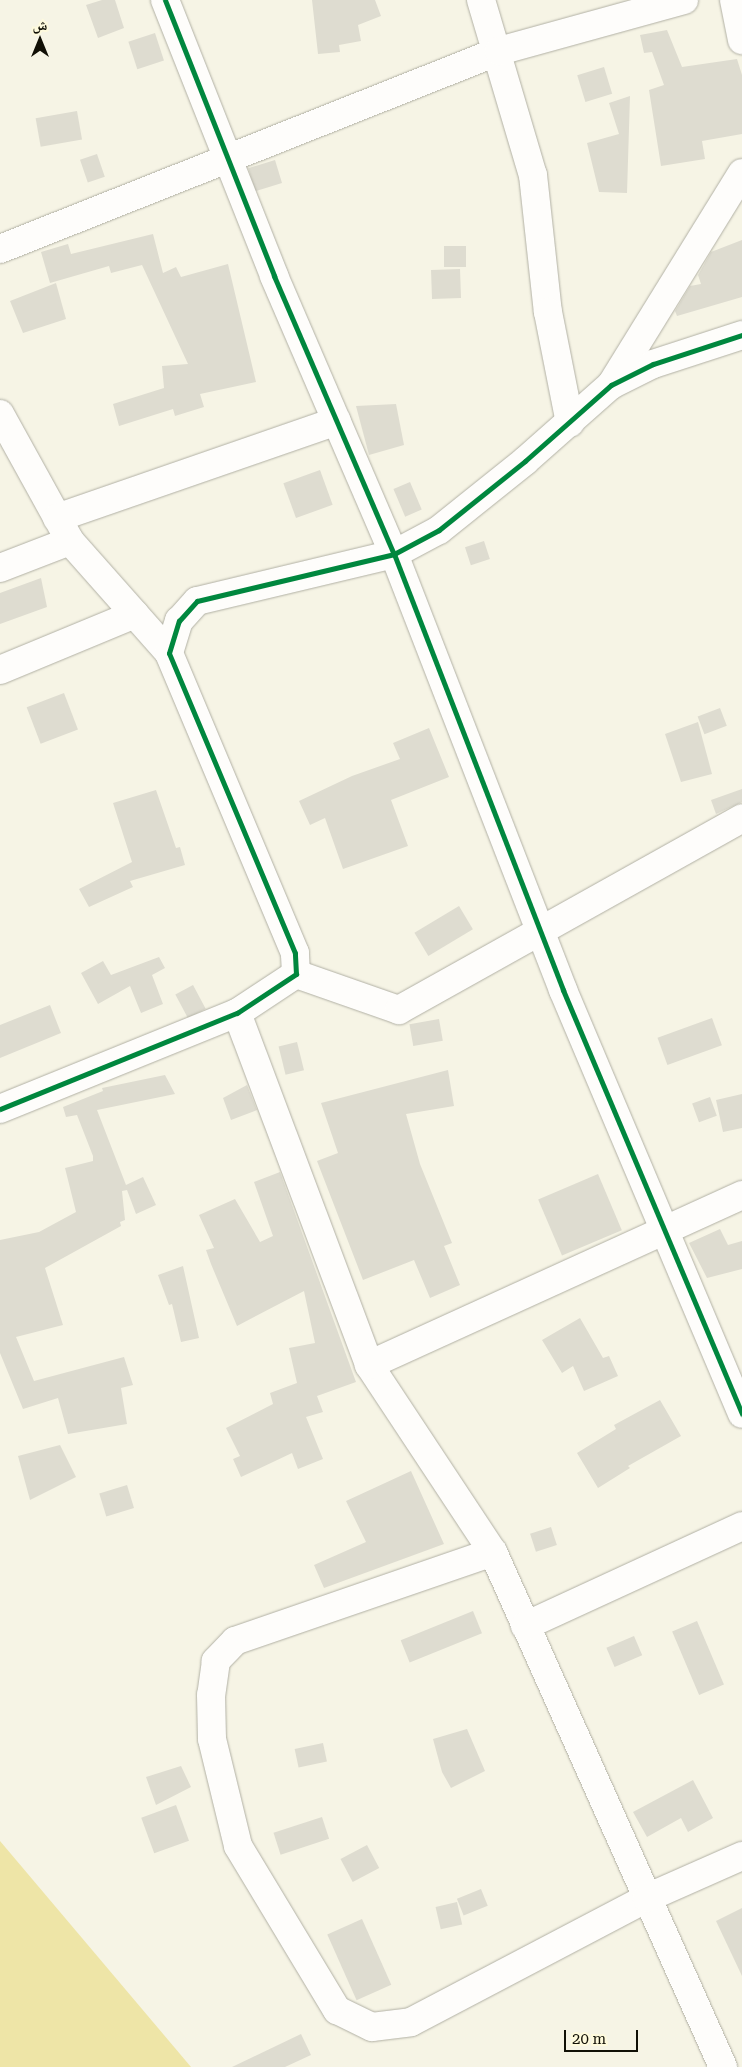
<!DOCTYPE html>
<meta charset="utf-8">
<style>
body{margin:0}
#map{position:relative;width:742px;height:2067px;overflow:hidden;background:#f6f4e5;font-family:"Roboto Serif","Noto Naskh Arabic",serif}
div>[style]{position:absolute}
.water>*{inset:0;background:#eee5a7}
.building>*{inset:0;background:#dedcd0;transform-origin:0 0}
.roads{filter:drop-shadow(0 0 1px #b1b0a4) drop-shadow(0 0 1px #b1b0a4)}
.minor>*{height:28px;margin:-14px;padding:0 14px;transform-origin:14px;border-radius:14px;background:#fefdfb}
.tertiary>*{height:28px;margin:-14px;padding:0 14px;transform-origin:14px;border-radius:14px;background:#fefdfb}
.cycleway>*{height:5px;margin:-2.5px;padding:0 2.5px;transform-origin:2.5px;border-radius:2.5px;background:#00873e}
span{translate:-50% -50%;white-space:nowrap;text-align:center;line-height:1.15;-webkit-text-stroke:4.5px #fefadd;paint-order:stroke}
.north{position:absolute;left:15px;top:15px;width:50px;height:50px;-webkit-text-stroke:4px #fefadd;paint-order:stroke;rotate:0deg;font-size:14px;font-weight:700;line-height:20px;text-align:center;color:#111006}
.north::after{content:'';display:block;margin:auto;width:18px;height:22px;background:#111006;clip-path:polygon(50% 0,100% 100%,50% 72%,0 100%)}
.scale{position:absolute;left:564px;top:2030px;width:74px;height:22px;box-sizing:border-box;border:2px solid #111006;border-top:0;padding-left:6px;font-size:15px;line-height:18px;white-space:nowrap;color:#111006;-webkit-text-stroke:4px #fefadd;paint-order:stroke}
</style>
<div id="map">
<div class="water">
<i style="clip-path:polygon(0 1841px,191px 2067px,0 2067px)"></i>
</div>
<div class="building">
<i style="clip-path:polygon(102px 0,115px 0,124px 28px,98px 38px,86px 5px)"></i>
<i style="clip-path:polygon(312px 0,375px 0,381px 16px,358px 25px,361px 41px,339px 45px,340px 52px,318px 54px)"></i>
<i style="clip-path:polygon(667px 30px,682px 67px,737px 59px,742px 75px,742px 134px,702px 141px,705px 159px,661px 166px,649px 90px,664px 85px,652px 52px,644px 53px,640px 35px)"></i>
<i style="left:155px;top:33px;width:29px;height:28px;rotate:72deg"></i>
<i style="left:604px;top:67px;width:28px;height:28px;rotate:73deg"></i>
<i style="clip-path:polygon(630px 96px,627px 193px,599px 192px,587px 143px,619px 134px,609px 103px)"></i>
<i style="left:77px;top:111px;width:29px;height:42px;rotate:80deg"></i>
<i style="left:97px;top:154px;width:24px;height:18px;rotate:71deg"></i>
<i style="left:275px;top:160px;width:24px;height:28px;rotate:73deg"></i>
<i style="clip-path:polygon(153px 234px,163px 273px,176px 267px,181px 277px,228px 264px,256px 382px,200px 394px,204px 407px,175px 416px,173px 409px,119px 426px,113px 404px,164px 388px,162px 366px,188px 364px,142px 265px,111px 273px,109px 266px,50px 283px,41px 252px,68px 244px,71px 254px)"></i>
<i style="clip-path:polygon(742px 240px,742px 297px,677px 316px,675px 311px,690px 286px,701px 284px,698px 275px,711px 252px)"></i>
<i style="left:444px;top:246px;width:22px;height:21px"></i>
<i style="left:460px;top:269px;width:29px;height:29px;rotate:88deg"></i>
<i style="clip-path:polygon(56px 283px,66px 319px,23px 333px,10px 301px)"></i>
<i style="clip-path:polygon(396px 404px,404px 445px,369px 455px,356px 406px)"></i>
<i style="left:320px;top:470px;width:37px;height:39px;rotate:70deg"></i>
<i style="left:410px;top:482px;width:30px;height:18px;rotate:67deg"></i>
<i style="left:484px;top:541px;width:19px;height:20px;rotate:72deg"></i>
<i style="clip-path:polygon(41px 578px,47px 607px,0 624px,0 593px)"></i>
<i style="left:64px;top:693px;width:39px;height:40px;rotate:69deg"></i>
<i style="left:720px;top:708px;width:19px;height:24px;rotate:69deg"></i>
<i style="clip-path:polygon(698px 722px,712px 774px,681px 782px,665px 734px)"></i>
<i style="clip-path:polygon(429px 728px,449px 777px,391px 800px,408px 846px,343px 869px,325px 818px,310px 825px,299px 801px,352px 776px,400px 759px,393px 743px)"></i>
<i style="clip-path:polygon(742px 789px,742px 802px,716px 814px,711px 800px)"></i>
<i style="clip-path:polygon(156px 790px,176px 848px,180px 847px,185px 865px,130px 881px,133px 887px,89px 907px,79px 889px,132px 862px,113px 803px)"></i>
<i style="left:459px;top:906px;width:27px;height:52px;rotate:59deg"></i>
<i style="clip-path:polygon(159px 957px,165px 968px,152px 975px,163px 1004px,141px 1013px,130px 986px,98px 1004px,81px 973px,103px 961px,111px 975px)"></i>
<i style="left:193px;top:985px;width:27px;height:20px;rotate:62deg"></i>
<i style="clip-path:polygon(50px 1005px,61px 1033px,0 1058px,0 1025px)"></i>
<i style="left:712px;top:1018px;width:29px;height:58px;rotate:70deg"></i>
<i style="left:439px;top:1019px;width:22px;height:30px;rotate:80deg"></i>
<i style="left:297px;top:1042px;width:29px;height:19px;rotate:76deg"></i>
<i style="clip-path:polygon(448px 1070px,454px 1106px,406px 1114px,420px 1164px,452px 1243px,444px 1246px,460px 1285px,430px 1298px,414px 1260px,363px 1280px,317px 1161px,338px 1153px,321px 1103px)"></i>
<i style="clip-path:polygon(165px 1075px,175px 1094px,97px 1110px,126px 1185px,143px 1177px,156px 1205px,136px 1214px,127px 1190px,122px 1191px,125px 1220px,120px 1222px,121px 1226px,45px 1268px,63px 1325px,16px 1337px,34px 1381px,124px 1357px,133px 1385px,121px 1388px,127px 1424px,68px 1434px,58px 1398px,23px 1409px,0 1353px,0 1240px,39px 1232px,76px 1212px,65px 1168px,93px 1161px,93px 1156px,77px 1115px,66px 1117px,63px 1107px,103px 1091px,102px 1088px)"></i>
<i style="clip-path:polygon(247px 1085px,257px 1110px,231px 1120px,223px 1098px)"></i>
<i style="clip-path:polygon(742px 1094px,742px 1128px,723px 1132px,716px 1100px)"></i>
<i style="left:710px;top:1097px;width:20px;height:19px;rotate:70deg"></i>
<i style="clip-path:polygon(280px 1172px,356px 1382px,317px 1396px,323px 1412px,306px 1417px,323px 1459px,298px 1469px,292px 1453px,241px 1477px,233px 1459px,240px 1456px,226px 1428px,273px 1404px,270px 1393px,297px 1383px,289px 1348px,315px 1343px,304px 1291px,237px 1326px,211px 1264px,206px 1250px,214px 1248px,199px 1215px,235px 1199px,260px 1242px,273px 1236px,254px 1182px)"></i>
<i style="left:598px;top:1174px;width:61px;height:65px;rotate:67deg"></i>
<i style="clip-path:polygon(720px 1229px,728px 1245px,742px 1241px,742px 1269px,707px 1278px,689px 1243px)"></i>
<i style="clip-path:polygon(183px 1266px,199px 1338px,181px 1342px,172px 1304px,169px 1305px,158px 1275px)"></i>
<i style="clip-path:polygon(580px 1318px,603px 1358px,609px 1356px,618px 1376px,584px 1391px,573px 1366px,562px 1373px,542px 1340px)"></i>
<i style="clip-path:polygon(660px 1400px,681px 1436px,628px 1466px,630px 1468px,598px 1488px,577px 1453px,616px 1429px,614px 1425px)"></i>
<i style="clip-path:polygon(60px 1445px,76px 1477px,30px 1500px,18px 1456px)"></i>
<i style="clip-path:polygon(411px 1471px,444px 1544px,324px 1588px,314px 1565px,366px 1542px,346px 1501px)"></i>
<i style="left:127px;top:1485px;width:24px;height:29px;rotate:73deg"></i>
<i style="left:551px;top:1527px;width:19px;height:22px;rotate:72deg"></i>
<i style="left:473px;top:1611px;width:24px;height:78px;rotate:68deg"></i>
<i style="left:697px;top:1621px;width:69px;height:27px;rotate:67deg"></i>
<i style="left:634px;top:1636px;width:21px;height:30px;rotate:67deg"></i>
<i style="clip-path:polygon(467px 1729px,485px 1771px,451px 1788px,442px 1772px,433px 1739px)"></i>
<i style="left:323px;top:1743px;width:19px;height:29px;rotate:78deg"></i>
<i style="clip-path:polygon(181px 1766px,191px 1787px,156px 1805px,146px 1777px)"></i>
<i style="clip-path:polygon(693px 1780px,713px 1818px,688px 1832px,681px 1818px,647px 1837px,633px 1812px)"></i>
<i style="left:176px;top:1805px;width:38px;height:37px;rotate:70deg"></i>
<i style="left:322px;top:1817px;width:23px;height:51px;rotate:72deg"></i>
<i style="left:367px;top:1845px;width:26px;height:30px;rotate:62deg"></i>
<i style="left:481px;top:1889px;width:18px;height:26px;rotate:68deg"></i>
<i style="left:457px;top:1902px;width:23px;height:22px;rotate:77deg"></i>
<i style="clip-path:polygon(742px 1908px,742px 1976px,716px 1921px)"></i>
<i style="left:362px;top:1919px;width:72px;height:38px;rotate:66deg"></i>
<i style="clip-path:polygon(301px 2034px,311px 2055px,285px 2067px,232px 2067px)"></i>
</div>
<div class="roads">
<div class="minor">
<i style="left:165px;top:0;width:297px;rotate:68.4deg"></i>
<i style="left:274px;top:276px;width:303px;rotate:66.7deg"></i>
<i style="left:394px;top:554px;width:468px;rotate:68.8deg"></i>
<i style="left:563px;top:990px;width:460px;rotate:67.1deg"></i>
<i style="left:481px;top:0;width:183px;rotate:73.5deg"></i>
<i style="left:533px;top:175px;width:138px;rotate:83.8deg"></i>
<i style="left:548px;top:312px;width:113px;rotate:78.8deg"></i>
<i style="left:734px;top:0;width:41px;rotate:78.7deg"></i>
<i style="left:0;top:249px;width:537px;rotate:-21.64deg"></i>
<i style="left:499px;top:51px;width:192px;rotate:-15.4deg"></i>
<i style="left:611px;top:385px;width:249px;rotate:-58.3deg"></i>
<i style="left:0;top:414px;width:145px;rotate:61.1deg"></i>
<i style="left:70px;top:541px;width:149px;rotate:48.5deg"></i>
<i style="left:57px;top:518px;width:296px;rotate:-19.1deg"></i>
<i style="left:0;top:568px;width:75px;rotate:-21.1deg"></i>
<i style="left:0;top:670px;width:146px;rotate:-22.5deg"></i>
<i style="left:296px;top:974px;width:109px;rotate:19.3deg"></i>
<i style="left:399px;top:1010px;width:393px;rotate:-29.2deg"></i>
<i style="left:237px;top:1013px;width:376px;rotate:69.4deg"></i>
<i style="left:369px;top:1365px;width:224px;rotate:56.5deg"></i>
<i style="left:493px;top:1552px;width:564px;rotate:65.93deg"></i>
<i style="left:369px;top:1365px;width:410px;rotate:-24.5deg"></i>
<i style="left:493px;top:1552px;width:273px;rotate:161deg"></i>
<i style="left:235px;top:1641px;width:28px;rotate:134deg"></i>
<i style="left:216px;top:1661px;width:34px;rotate:98deg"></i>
<i style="left:211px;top:1695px;width:44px;rotate:88.7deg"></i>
<i style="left:212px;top:1739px;width:110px;rotate:76.3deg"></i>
<i style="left:238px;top:1846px;width:192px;rotate:58.9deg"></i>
<i style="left:337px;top:2010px;width:39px;rotate:26deg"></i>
<i style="left:372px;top:2027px;width:39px;rotate:-7deg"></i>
<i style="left:411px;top:2022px;width:267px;rotate:-27.7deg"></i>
<i style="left:647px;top:1898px;width:104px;rotate:-23.9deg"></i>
<i style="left:525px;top:1626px;width:239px;rotate:-24.7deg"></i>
</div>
<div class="tertiary">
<i style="left:0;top:1109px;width:256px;rotate:-22.1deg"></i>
<i style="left:237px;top:1013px;width:71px;rotate:-33.5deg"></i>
<i style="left:296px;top:974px;width:21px;rotate:-93deg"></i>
<i style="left:295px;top:953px;width:325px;rotate:-112.8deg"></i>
<i style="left:169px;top:653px;width:34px;rotate:-73deg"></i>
<i style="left:179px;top:621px;width:27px;rotate:-48deg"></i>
<i style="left:197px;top:601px;width:203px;rotate:-13.4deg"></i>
<i style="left:394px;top:554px;width:51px;rotate:-28.1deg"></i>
<i style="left:439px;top:530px;width:110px;rotate:-38.7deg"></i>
<i style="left:525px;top:461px;width:115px;rotate:-41.5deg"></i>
<i style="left:611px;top:385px;width:47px;rotate:-26.6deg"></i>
<i style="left:653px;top:364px;width:94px;rotate:-18deg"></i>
</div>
</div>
<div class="cycleway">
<i style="left:165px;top:0;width:297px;rotate:68.4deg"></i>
<i style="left:274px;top:276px;width:303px;rotate:66.7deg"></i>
<i style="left:394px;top:554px;width:468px;rotate:68.8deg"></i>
<i style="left:563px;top:990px;width:460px;rotate:67.1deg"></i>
<i style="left:0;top:1109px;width:256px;rotate:-22.1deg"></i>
<i style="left:237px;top:1013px;width:71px;rotate:-33.5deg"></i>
<i style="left:296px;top:974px;width:21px;rotate:-93deg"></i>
<i style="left:295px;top:953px;width:325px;rotate:-112.8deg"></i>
<i style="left:169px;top:653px;width:34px;rotate:-73deg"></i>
<i style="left:179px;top:621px;width:27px;rotate:-48deg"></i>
<i style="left:197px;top:601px;width:203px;rotate:-13.4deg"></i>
<i style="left:394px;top:554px;width:51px;rotate:-28.1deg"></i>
<i style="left:439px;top:530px;width:110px;rotate:-38.7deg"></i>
<i style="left:525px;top:461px;width:115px;rotate:-41.5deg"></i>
<i style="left:611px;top:385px;width:47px;rotate:-26.6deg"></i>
<i style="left:653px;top:364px;width:94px;rotate:-18deg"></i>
</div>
<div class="north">ش</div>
<div class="scale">20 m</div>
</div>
